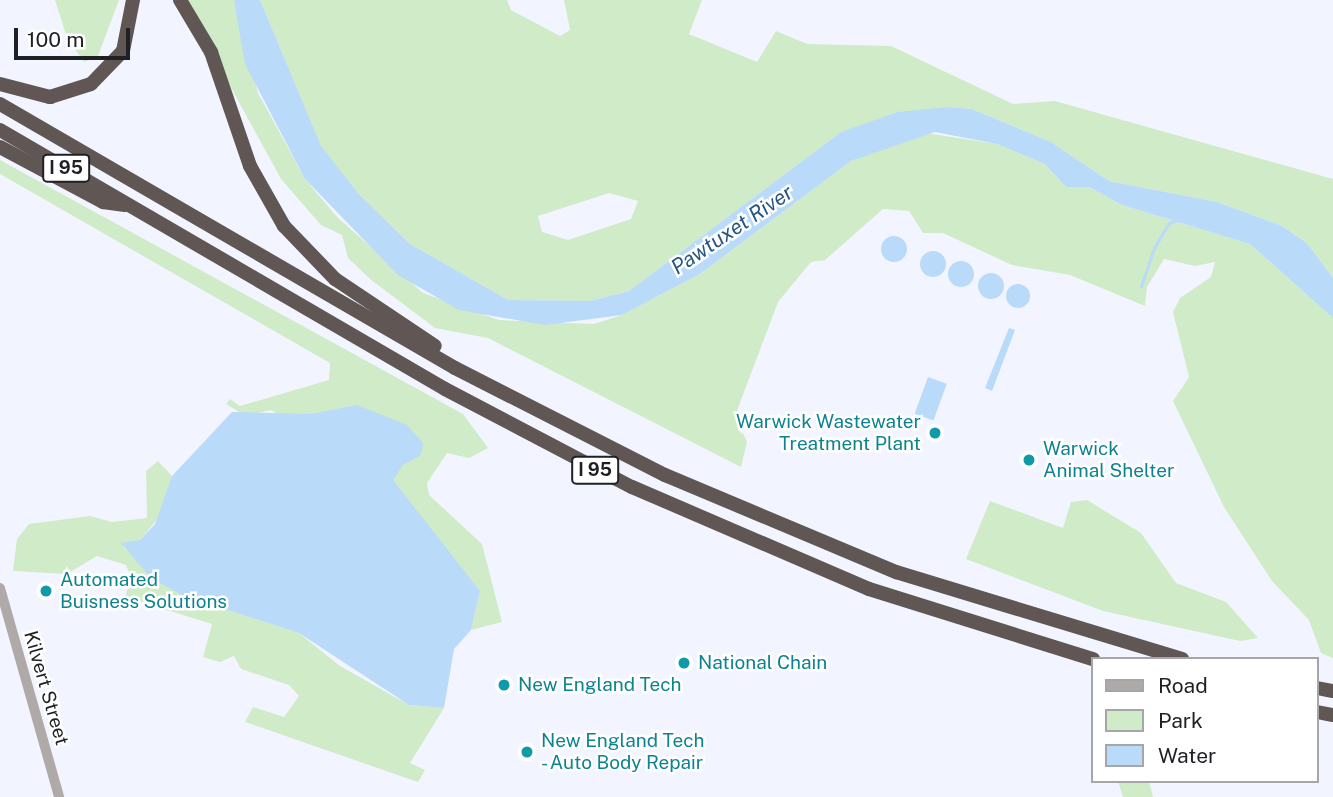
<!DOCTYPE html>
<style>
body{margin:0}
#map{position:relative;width:1333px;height:797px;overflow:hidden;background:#f2f5ff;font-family:"Public Sans",sans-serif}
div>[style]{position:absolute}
.green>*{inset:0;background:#d0ebc7}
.water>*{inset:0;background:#b9daf9;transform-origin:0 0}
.round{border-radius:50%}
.stream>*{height:2.5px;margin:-1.25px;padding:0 1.25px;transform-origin:1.25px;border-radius:1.25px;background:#b9daf9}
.tertiary>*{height:10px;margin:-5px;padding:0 5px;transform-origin:5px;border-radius:5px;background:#afaaa8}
.motorway>*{height:14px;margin:-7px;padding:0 7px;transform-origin:7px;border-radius:7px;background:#605653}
.dots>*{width:19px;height:19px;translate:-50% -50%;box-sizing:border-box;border:4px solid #fff;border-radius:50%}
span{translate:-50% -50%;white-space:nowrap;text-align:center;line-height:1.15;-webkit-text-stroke:5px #fff;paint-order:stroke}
.shield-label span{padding:2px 5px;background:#fff;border:2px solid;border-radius:5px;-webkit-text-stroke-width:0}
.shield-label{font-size:18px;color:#1f2024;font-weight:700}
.culture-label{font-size:19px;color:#0d838f}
.right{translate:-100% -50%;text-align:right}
.left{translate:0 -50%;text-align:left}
.street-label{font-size:19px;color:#1f2024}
.water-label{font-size:21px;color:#265680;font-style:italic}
.legend{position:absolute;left:1091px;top:657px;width:228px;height:126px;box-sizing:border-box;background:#fff;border:2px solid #a5a6a7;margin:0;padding:9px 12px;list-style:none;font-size:21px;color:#1f2024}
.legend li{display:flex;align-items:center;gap:14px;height:35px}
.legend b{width:35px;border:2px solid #a5a6a7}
.scale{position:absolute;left:14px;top:28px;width:116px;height:32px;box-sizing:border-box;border:4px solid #1f2024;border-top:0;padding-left:9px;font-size:21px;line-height:24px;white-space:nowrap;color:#1f2024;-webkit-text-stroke:5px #fff;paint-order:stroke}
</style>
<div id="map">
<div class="green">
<i style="clip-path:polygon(55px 0,119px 0,98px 56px,84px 62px,67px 38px)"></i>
<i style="clip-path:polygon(183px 0,234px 0,258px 93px,305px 179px,337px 217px,423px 293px,499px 320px,594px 324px,622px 315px,700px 274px,851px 161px,926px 133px,997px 144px,1045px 164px,1066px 187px,1089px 187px,1122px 205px,1250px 244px,1333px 318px,1333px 658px,1321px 653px,1309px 620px,1272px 581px,1224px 507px,1173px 401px,1189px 377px,1173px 312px,1180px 298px,1211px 277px,1215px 262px,1195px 266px,1164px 259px,1147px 287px,1145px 306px,1070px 275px,1012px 265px,943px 233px,923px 233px,909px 211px,883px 209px,825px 260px,811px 262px,778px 302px,735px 416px,747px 442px,741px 467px,488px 338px,435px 328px,370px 279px,348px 258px,342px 235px,321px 225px,281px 179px)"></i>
<i style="clip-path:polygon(evenodd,260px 0,507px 0,511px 10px,560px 36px,570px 30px,564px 0,702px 0,689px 34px,757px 62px,776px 31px,807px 44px,891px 46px,1013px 104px,1055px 101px,1333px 179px,1333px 278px,1307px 243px,1282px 226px,1217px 202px,1109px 181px,1051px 142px,972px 109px,949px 107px,841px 132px,629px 291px,590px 301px,508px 300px,410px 244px,358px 193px,321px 147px,260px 0,609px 193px,638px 201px,631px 219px,568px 240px,542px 232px,538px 216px,609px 193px)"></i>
<i style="clip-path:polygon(0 160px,463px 414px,488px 448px,469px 458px,447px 453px,427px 483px,429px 495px,482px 544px,502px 622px,471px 630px,480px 591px,399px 491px,271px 410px,246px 416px,226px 404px,230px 399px,240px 406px,329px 380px,330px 363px,0 174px)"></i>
<i style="clip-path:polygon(158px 461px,172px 476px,165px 510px,140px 540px,123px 547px,184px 596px,299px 633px,340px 666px,409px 705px,444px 708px,410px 763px,425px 770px,418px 782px,245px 722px,253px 707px,284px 717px,299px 696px,289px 685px,241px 669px,234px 656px,220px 662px,203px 657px,212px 624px,125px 597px,131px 578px,126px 565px,97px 556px,67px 574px,13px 571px,17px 539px,29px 524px,90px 516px,112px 522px,147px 518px,146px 471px)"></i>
<i style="clip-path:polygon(1087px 500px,1141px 533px,1176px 583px,1226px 602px,1258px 638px,1240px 641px,1103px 611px,966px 559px,990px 501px,1063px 528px,1071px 502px)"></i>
<i style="clip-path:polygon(1118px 781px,1149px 781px,1153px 797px,1123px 797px)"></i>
</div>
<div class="water">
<i style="clip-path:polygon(234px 0,260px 0,321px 146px,358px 193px,410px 244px,508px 300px,590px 301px,629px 291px,841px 132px,898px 112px,949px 107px,972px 109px,1051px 142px,1109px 181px,1217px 202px,1282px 226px,1307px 243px,1333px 278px,1333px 318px,1250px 244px,1122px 205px,1089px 187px,1066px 187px,1045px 164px,997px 144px,935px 132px,851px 161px,700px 274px,622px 315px,545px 325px,459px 310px,398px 275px,305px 179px,245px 64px)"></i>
<i class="round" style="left:881px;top:236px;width:26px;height:26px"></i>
<i class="round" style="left:920px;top:251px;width:26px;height:26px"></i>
<i class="round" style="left:948px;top:261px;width:26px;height:26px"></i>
<i class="round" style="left:978px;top:273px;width:26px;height:26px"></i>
<i class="round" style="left:1006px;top:284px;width:24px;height:24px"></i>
<i style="clip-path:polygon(1009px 328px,1015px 330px,992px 391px,985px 388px)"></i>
<i style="left:928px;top:377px;width:20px;height:39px;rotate:20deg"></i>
<i style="clip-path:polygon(357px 405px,407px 425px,423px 443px,421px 455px,403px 465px,393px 480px,480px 591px,471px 630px,454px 649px,444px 708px,409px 705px,299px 633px,184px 596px,151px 578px,121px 543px,140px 540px,155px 524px,172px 476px,232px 412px,311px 414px)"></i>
</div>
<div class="stream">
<i style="left:1141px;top:287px;width:41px;rotate:-71.6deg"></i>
<i style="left:1154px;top:248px;width:29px;rotate:-59deg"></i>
<i style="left:1169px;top:223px;width:14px;rotate:-21deg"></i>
</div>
<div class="tertiary">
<i style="left:0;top:588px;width:217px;rotate:74.2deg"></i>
</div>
<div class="motorway">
<i style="left:180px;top:0;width:61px;rotate:59.2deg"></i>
<i style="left:211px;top:52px;width:120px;rotate:71.1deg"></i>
<i style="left:250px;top:166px;width:69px;rotate:60.5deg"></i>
<i style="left:284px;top:226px;width:74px;rotate:46.1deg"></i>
<i style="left:335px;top:279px;width:120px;rotate:33.8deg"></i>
<i style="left:0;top:84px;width:52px;rotate:14.6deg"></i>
<i style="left:50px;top:97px;width:43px;rotate:-17.6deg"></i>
<i style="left:91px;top:84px;width:46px;rotate:-45.9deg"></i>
<i style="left:123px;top:51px;width:52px;rotate:-78.9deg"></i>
<i style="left:0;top:104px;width:526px;rotate:30.12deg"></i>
<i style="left:455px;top:368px;width:236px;rotate:27deg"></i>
<i style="left:665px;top:475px;width:251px;rotate:22.8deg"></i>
<i style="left:896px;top:572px;width:299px;rotate:16.9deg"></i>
<i style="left:0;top:130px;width:515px;rotate:30.2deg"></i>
<i style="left:445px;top:389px;width:211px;rotate:27.7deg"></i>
<i style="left:632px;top:487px;width:258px;rotate:23.3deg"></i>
<i style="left:869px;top:589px;width:235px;rotate:17.4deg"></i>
<i style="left:0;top:147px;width:117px;rotate:28.1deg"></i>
<i style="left:103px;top:202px;width:22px;rotate:8deg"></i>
<i style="left:1317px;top:688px;width:16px;rotate:11deg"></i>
<i style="left:1317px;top:712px;width:16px;rotate:11deg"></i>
</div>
<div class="dots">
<i style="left:935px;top:433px;background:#0f9aa8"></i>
<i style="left:1029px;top:460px;background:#0f9aa8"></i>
<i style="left:46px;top:591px;background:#0f9aa8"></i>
<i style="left:684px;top:663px;background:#0f9aa8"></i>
<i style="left:504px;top:685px;background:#0f9aa8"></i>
<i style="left:527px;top:752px;background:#0f9aa8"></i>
</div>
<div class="shield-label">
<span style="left:66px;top:168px">I 95</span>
<span style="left:595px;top:470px">I 95</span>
</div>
<div class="culture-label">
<span class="right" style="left:921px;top:433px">Warwick Wastewater<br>Treatment Plant</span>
<span class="left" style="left:1043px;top:460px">Warwick<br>Animal Shelter</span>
<span class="left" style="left:60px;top:591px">Automated<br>Buisness Solutions</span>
<span class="left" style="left:698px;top:663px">National Chain</span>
<span class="left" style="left:518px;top:685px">New England Tech</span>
<span class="left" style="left:541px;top:752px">New England Tech<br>- Auto Body Repair</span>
</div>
<div class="street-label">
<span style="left:46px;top:688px;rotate:74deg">Kilvert Street</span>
</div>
<div class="water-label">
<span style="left:732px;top:230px;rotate:-34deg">Pawtuxet River</span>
</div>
<ul class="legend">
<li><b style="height:9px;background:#afaaa8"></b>Road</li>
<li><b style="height:19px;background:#d0ebc7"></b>Park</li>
<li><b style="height:19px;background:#b9daf9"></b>Water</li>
</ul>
<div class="scale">100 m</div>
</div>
